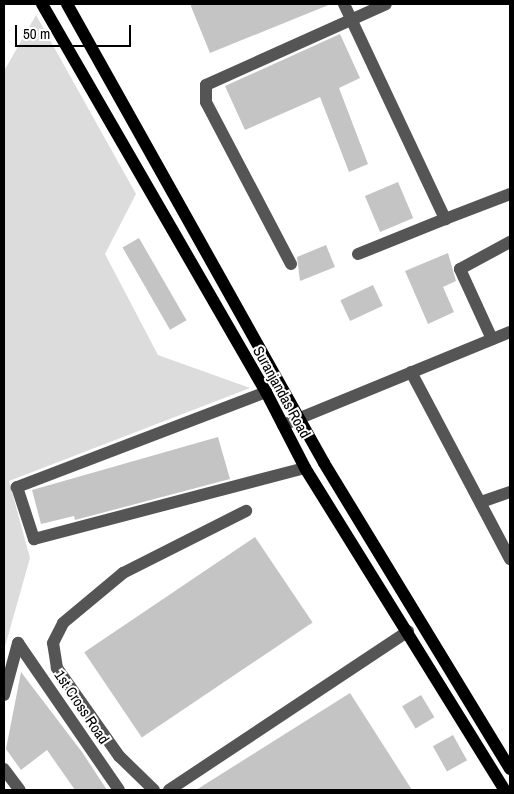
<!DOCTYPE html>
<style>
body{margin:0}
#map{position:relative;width:514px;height:794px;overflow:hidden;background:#fff;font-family:"Archivo Narrow",sans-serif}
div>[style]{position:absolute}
.green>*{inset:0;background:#dcdcdc}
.building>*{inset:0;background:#c4c4c4;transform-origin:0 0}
.minor>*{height:12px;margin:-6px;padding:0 6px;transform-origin:6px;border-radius:6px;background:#555}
.major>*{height:12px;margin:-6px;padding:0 6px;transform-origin:6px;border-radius:6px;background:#000}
span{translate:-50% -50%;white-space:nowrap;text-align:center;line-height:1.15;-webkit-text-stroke:4px #fff;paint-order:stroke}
.street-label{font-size:15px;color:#000}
.frame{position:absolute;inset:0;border:5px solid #000;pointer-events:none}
.scale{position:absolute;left:15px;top:25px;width:116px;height:22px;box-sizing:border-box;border:2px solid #000;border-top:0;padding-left:6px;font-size:15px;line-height:18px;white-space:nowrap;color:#000;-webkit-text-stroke:4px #fff;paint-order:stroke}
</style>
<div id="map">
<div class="green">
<i style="clip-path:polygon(36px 15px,136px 194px,105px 254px,158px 355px,250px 388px,9px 481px,30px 558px,4px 650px,4px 71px)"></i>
</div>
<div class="building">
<i style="clip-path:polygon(190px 4px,331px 4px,210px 53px)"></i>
<i style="clip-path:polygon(340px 34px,360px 78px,339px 88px,368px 164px,349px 172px,320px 97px,245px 130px,225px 86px)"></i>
<i style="left:398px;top:182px;width:39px;height:36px;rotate:67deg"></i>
<i style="left:139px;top:238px;width:95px;height:19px;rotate:60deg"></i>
<i style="clip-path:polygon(326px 245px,335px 267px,300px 281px,297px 257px)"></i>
<i style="clip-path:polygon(448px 253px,456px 281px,443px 287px,454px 312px,428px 324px,405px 271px)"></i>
<i style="left:373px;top:285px;width:23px;height:36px;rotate:65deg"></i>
<i style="clip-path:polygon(218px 437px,230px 479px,75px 520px,74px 516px,41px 524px,32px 490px)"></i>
<i style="left:255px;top:537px;width:103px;height:206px;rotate:56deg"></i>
<i style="clip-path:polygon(21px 672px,82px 752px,107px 790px,75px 790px,47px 750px,21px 770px,6px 749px)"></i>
<i style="clip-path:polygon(350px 693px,412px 790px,196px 790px)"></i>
<i style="left:421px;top:695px;width:26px;height:22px;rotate:59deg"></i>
<i style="left:453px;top:735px;width:29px;height:23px;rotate:61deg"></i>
</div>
<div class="minor">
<i style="left:344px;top:4px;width:238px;rotate:64.8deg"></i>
<i style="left:445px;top:219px;width:70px;rotate:-21deg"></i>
<i style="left:358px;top:254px;width:94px;rotate:-21.9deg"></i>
<i style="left:291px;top:264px;width:183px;rotate:-117.7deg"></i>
<i style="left:206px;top:102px;width:17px;rotate:-90deg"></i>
<i style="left:206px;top:85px;width:197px;rotate:-24.2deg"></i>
<i style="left:492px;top:339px;width:77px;rotate:-114.6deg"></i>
<i style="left:460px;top:269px;width:57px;rotate:-28.4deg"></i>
<i style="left:411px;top:372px;width:212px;rotate:62.1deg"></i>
<i style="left:266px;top:392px;width:267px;rotate:159.1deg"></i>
<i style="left:17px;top:487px;width:55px;rotate:71.9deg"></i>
<i style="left:34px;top:539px;width:280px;rotate:-14.7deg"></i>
<i style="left:283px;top:425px;width:245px;rotate:-22.3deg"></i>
<i style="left:481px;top:502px;width:31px;rotate:-19deg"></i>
<i style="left:18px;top:643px;width:178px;rotate:55.5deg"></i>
<i style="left:4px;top:695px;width:54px;rotate:-74.9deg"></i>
<i style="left:4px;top:769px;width:26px;rotate:53deg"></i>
<i style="left:154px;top:790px;width:49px;rotate:-135.8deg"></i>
<i style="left:119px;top:756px;width:108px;rotate:-125.2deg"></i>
<i style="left:57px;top:668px;width:25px;rotate:-99deg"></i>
<i style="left:53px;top:643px;width:22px;rotate:-63deg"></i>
<i style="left:63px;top:623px;width:78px;rotate:-39.8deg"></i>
<i style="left:123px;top:573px;width:138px;rotate:-26.8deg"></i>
<i style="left:169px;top:790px;width:287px;rotate:-33.6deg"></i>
</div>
<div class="major">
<i style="left:42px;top:4px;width:448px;rotate:60deg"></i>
<i style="left:266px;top:392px;width:85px;rotate:62.8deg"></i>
<i style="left:305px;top:468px;width:379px;rotate:58.2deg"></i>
<i style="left:67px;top:4px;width:526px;rotate:60.75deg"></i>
<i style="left:324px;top:463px;width:358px;rotate:58.7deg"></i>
</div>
<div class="street-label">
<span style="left:282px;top:392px;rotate:61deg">Suranjandas Road</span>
<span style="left:82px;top:707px;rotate:56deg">1st Cross Road</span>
</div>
<div class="frame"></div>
<div class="scale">50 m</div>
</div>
